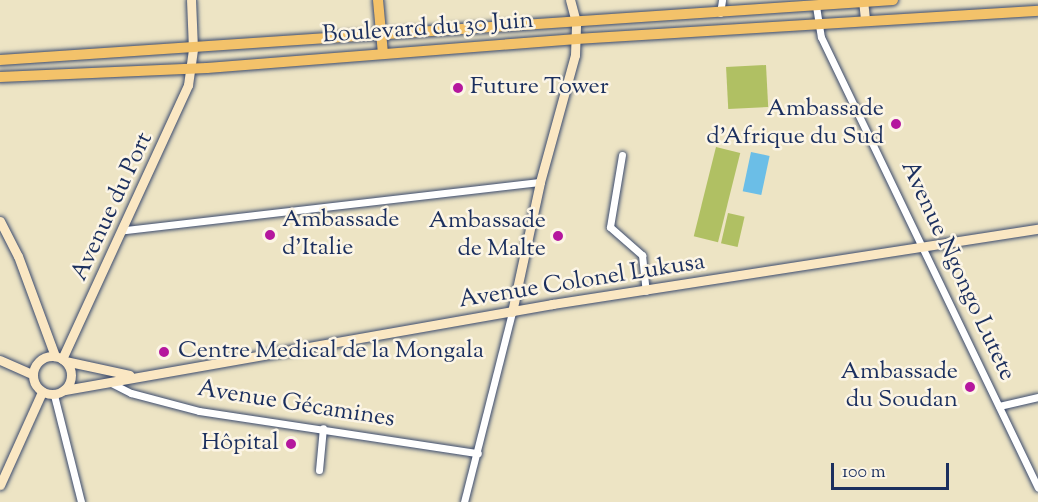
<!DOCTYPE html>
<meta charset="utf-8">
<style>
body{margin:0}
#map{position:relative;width:1038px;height:502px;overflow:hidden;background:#ede4c4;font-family:"Sorts Mill Goudy",serif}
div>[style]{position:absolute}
.green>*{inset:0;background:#b0c063;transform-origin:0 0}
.water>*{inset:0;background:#6bbee7;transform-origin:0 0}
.roads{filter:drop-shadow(0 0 2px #3a4a6d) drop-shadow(0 0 2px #3a4a6d)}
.street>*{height:7px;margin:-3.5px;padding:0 3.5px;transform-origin:3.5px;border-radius:3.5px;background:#fff}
.secondary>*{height:9px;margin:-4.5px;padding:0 4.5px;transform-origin:4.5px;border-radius:4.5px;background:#fae7c3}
.secondary>.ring{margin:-4.5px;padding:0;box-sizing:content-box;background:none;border:9px solid #fae7c3;border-radius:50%}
.primary>*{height:10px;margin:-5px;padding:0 5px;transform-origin:5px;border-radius:5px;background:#f3c26a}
.dots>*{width:16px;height:16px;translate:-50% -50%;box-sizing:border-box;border:3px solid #fcf5e5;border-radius:50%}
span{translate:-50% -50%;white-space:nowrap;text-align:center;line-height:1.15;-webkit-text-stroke:5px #fcf5e5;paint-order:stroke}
.street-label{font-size:24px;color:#1b2f5e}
.poi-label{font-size:24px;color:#1b2f5e}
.left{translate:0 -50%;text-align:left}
.right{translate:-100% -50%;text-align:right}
.scale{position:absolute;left:831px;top:463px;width:118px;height:27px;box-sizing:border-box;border:3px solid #1b2f5e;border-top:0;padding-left:8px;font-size:18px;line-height:21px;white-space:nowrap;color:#1b2f5e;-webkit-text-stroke:4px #fcf5e5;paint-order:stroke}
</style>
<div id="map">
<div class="green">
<i style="left:766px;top:65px;width:42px;height:40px;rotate:87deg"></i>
<i style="left:716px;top:147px;width:25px;height:92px;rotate:14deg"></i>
<i style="left:728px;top:213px;width:17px;height:31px;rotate:13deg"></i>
</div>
<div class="water">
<i style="left:751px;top:152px;width:19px;height:40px;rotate:12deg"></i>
</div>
<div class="roads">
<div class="street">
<i style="left:816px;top:6px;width:31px;rotate:81deg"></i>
<i style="left:821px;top:37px;width:500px;rotate:64.3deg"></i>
<i style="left:720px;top:13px;width:13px;rotate:-81deg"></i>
<i style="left:622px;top:155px;width:73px;rotate:99.5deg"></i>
<i style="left:610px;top:227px;width:43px;rotate:41.2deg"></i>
<i style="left:642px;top:255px;width:36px;rotate:84deg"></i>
<i style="left:125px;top:230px;width:418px;rotate:-6.6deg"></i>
<i style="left:111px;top:383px;width:22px;rotate:27deg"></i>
<i style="left:131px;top:393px;width:70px;rotate:14.8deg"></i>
<i style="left:199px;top:411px;width:282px;rotate:8.6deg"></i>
<i style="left:54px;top:395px;width:110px;rotate:75.8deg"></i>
<i style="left:999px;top:406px;width:40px;rotate:-13deg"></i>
<i style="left:319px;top:470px;width:42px;rotate:-84.6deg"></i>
<i style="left:464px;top:502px;width:196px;rotate:-75.8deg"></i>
</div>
<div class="secondary">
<i style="left:863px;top:0;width:19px;rotate:84deg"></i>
<i style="left:0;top:221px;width:39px;rotate:63deg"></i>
<i style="left:18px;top:256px;width:107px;rotate:69.7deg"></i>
<i style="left:512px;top:312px;width:133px;rotate:-77.8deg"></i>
<i style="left:540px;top:182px;width:132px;rotate:-74.6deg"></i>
<i style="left:575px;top:55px;width:33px;rotate:-88deg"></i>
<i style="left:576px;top:22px;width:23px;rotate:-105deg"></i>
<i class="ring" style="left:33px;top:356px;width:29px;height:29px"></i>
<i style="left:62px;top:359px;width:302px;rotate:-65.3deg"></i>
<i style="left:188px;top:85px;width:36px;rotate:-82deg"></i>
<i style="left:193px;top:49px;width:49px;rotate:-92.3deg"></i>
<i style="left:0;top:360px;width:35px;rotate:24deg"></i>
<i style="left:65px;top:361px;width:66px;rotate:12.2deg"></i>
<i style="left:65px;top:390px;width:495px;rotate:-10deg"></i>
<i style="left:552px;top:304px;width:492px;rotate:-8.8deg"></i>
<i style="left:0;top:485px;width:102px;rotate:-65.7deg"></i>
</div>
<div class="primary">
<i style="left:378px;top:0;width:54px;rotate:84.7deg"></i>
<i style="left:0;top:60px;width:895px;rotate:-3.84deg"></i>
<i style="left:0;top:77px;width:207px;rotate:-2.5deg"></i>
<i style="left:207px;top:68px;width:371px;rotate:-4.5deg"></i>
<i style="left:577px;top:39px;width:462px;rotate:-3.5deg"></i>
</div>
</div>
<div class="dots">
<i style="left:458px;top:88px;background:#b5179e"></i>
<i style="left:896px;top:124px;background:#b5179e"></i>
<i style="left:270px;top:235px;background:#b5179e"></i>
<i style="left:558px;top:236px;background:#b5179e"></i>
<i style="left:164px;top:352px;background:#b5179e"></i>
<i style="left:970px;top:387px;background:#b5179e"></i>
<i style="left:291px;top:444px;background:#b5179e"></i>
</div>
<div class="street-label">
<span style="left:428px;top:29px;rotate:-4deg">Boulevard du 30 Juin</span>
<span style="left:113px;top:207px;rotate:-65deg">Avenue du Port</span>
<span style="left:957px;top:271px;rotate:65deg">Avenue Ngongo Lutete</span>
<span style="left:582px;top:282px;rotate:-9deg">Avenue Colonel Lukusa</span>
<span style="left:296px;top:405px;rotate:9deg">Avenue Gécamines</span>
</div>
<div class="poi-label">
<span class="left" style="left:470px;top:88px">Future Tower</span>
<span class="right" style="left:884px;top:124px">Ambassade<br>d'Afrique du Sud</span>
<span class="left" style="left:282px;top:235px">Ambassade<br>d'Italie</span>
<span class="right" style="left:546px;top:236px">Ambassade<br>de Malte</span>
<span class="left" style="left:178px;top:352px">Centre Medical de la Mongala</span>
<span class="right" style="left:958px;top:387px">Ambassade<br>du Soudan</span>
<span class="right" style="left:279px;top:444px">Hôpital</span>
</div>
<div class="scale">100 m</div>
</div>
